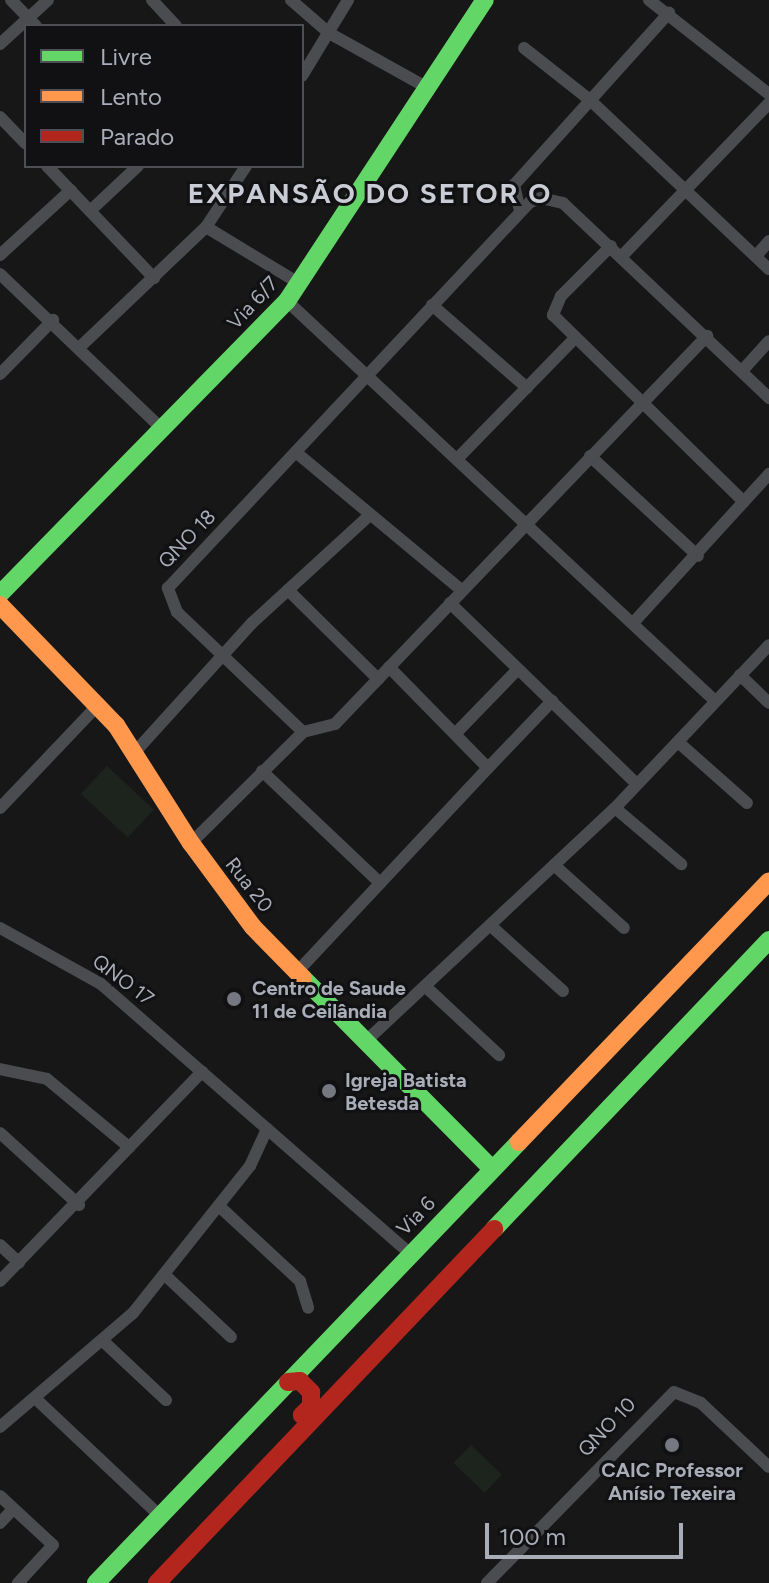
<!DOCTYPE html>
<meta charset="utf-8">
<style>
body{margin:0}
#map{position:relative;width:769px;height:1583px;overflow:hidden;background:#171717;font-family:Figtree,sans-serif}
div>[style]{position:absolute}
.green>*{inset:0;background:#1d241e;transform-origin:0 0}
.street>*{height:12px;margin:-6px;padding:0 6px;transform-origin:6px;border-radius:6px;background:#4b4c50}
.fast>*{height:18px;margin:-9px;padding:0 9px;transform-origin:9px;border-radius:9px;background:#63d668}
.slow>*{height:18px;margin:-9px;padding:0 9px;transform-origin:9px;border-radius:9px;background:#ff974d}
.jam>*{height:18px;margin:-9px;padding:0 9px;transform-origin:9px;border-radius:9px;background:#b3261e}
.dots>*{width:22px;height:22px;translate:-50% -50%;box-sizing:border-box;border:4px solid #111113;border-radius:50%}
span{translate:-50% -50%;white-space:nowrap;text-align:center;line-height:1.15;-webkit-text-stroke:6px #111113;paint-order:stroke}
.street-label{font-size:20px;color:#a8adb8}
.poi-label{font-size:20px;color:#a8adb8;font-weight:700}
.left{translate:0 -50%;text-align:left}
.district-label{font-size:28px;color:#c9ccd4;font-weight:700;letter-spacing:2px}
.legend{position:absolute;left:24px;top:24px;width:280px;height:144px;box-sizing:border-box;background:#111113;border:2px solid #4d4f55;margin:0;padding:10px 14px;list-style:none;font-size:24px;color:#a8adb8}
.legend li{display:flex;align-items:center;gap:16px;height:40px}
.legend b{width:40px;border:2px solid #4d4f55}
.scale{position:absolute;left:485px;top:1523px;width:198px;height:36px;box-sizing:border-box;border:4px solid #a8adb8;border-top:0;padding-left:10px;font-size:24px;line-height:28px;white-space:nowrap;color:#a8adb8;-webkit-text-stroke:6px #111113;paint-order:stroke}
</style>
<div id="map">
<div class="green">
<i style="left:107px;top:766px;width:64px;height:38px;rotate:43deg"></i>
<i style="left:471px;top:1445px;width:43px;height:25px;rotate:44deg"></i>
</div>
<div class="street">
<i style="left:11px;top:0;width:36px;rotate:46deg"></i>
<i style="left:152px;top:0;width:35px;rotate:47deg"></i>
<i style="left:291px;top:0;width:50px;rotate:41deg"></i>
<i style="left:329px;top:33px;width:113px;rotate:29.1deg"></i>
<i style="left:649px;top:0;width:152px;rotate:38.1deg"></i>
<i style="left:0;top:44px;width:65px;rotate:-42.5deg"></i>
<i style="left:524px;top:48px;width:84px;rotate:38.2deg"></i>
<i style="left:590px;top:100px;width:246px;rotate:43.4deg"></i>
<i style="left:302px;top:76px;width:89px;rotate:-58.8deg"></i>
<i style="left:0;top:117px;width:37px;rotate:46deg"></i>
<i style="left:47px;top:166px;width:155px;rotate:46.3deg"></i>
<i style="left:90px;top:211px;width:66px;rotate:-43.2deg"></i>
<i style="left:520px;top:211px;width:27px;rotate:-103deg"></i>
<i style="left:514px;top:185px;width:232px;rotate:-48deg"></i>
<i style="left:206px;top:227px;width:110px;rotate:31.2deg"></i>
<i style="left:611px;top:246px;width:71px;rotate:135deg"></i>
<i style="left:561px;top:296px;width:21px;rotate:113deg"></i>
<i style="left:553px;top:315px;width:267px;rotate:44.4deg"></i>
<i style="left:0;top:255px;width:96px;rotate:-42.5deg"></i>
<i style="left:622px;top:256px;width:212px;rotate:-46.1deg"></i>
<i style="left:756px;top:256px;width:20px;rotate:-49deg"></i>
<i style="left:0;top:274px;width:224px;rotate:43.7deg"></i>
<i style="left:287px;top:301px;width:584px;rotate:43.06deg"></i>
<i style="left:432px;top:305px;width:126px;rotate:41.1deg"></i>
<i style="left:81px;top:346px;width:173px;rotate:-43.6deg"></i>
<i style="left:206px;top:227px;width:73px;rotate:-56.7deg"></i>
<i style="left:742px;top:371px;width:40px;rotate:-48deg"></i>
<i style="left:0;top:374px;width:76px;rotate:-45.5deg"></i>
<i style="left:298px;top:454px;width:212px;rotate:39.8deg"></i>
<i style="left:590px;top:456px;width:147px;rotate:42.8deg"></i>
<i style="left:458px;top:458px;width:165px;rotate:-45.7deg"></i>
<i style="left:288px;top:590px;width:127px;rotate:44.7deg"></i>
<i style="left:450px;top:603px;width:260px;rotate:44.1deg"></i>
<i style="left:633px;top:623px;width:202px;rotate:-47.6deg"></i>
<i style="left:389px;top:667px;width:141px;rotate:45.6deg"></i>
<i style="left:488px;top:768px;width:93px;rotate:-46.3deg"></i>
<i style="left:740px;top:675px;width:40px;rotate:44deg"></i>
<i style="left:303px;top:732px;width:174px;rotate:-136.4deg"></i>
<i style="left:177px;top:612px;width:26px;rotate:-111deg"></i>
<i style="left:168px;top:588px;width:529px;rotate:-46.84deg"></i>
<i style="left:530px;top:202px;width:12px;rotate:-20deg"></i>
<i style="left:541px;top:198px;width:23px;rotate:13deg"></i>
<i style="left:563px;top:203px;width:284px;rotate:43.4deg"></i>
<i style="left:456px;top:733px;width:88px;rotate:-45.9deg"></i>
<i style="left:678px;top:742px;width:92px;rotate:41.5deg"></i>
<i style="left:135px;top:752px;width:174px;rotate:-47.8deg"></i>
<i style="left:252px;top:623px;width:160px;rotate:-42.5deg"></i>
<i style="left:262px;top:771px;width:163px;rotate:43.5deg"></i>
<i style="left:0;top:808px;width:144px;rotate:-46.4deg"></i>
<i style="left:615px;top:808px;width:87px;rotate:40.3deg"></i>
<i style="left:191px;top:843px;width:158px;rotate:-44.7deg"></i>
<i style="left:303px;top:732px;width:33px;rotate:-14deg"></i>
<i style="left:335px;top:724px;width:538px;rotate:-46.21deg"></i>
<i style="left:554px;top:865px;width:94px;rotate:42deg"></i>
<i style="left:491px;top:926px;width:97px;rotate:42.1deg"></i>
<i style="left:0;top:928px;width:115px;rotate:29deg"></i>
<i style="left:101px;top:984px;width:410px;rotate:41.1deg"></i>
<i style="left:297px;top:972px;width:279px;rotate:-46.9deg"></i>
<i style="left:426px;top:987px;width:100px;rotate:43deg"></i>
<i style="left:366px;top:1041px;width:341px;rotate:-43.1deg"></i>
<i style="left:615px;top:808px;width:224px;rotate:-46.6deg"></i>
<i style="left:0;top:1069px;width:48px;rotate:12deg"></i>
<i style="left:47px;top:1079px;width:107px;rotate:39.7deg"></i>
<i style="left:0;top:1133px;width:107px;rotate:42.3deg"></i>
<i style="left:220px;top:1207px;width:109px;rotate:42.8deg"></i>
<i style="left:300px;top:1281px;width:28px;rotate:73deg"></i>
<i style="left:0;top:1245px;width:26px;rotate:43deg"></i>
<i style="left:166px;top:1276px;width:89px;rotate:43.2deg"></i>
<i style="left:0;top:1281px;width:291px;rotate:-46deg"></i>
<i style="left:104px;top:1342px;width:85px;rotate:43.1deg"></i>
<i style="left:36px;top:1399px;width:170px;rotate:43.3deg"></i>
<i style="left:0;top:1427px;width:175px;rotate:-40.6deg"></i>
<i style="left:133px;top:1313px;width:188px;rotate:-51.5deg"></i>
<i style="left:250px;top:1166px;width:41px;rotate:-65.3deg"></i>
<i style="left:0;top:1496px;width:72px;rotate:42.8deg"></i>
<i style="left:53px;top:1545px;width:52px;rotate:132.6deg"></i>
<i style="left:0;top:1523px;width:19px;rotate:-47deg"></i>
<i style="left:487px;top:1583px;width:267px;rotate:-45.6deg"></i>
<i style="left:674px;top:1392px;width:29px;rotate:22deg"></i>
<i style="left:701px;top:1403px;width:93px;rotate:43.3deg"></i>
</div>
<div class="fast">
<i style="left:0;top:594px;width:410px;rotate:-45.6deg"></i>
<i style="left:287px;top:301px;width:360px;rotate:-56.7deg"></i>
<i style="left:303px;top:978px;width:269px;rotate:45.3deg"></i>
<i style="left:494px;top:1229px;width:399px;rotate:-46.4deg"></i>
<i style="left:96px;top:1583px;width:611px;rotate:-46.19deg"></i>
</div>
<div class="slow">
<i style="left:0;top:605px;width:167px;rotate:46deg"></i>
<i style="left:116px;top:725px;width:140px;rotate:57.6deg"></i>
<i style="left:191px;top:843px;width:104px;rotate:53.6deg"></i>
<i style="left:253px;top:927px;width:71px;rotate:45.6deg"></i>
<i style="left:519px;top:1142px;width:361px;rotate:-46.2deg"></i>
</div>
<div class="jam">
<i style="left:288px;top:1382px;width:12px;rotate:-5deg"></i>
<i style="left:300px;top:1381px;width:16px;rotate:45deg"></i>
<i style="left:311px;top:1392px;width:14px;rotate:90deg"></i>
<i style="left:311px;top:1406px;width:13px;rotate:135deg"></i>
<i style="left:157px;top:1583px;width:489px;rotate:-46.4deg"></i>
</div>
<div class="dots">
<i style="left:234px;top:999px;background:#757880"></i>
<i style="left:329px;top:1091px;background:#757880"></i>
<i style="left:672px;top:1445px;background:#757880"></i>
</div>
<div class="street-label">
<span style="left:253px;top:303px;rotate:-47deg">Via 6/7</span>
<span style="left:187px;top:539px;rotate:-46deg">QNO 18</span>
<span style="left:249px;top:885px;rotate:52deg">Rua 20</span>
<span style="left:123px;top:980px;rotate:37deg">QNO 17</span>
<span style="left:416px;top:1216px;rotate:-46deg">Via 6</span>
<span style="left:607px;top:1427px;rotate:-46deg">QNO 10</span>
</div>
<div class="poi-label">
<span class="left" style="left:252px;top:1000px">Centro de Saude<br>11 de Ceilândia</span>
<span class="left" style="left:345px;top:1092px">Igreja Batista<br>Betesda</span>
<span style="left:672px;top:1482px">CAIC Professor<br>Anísio Texeira</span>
</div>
<div class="district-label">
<span style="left:370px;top:193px">EXPANSÃO DO SETOR O</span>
</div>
<ul class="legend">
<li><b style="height:10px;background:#63d668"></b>Livre</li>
<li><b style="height:10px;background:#ff974d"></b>Lento</li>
<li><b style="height:10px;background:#b3261e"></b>Parado</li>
</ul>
<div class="scale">100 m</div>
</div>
